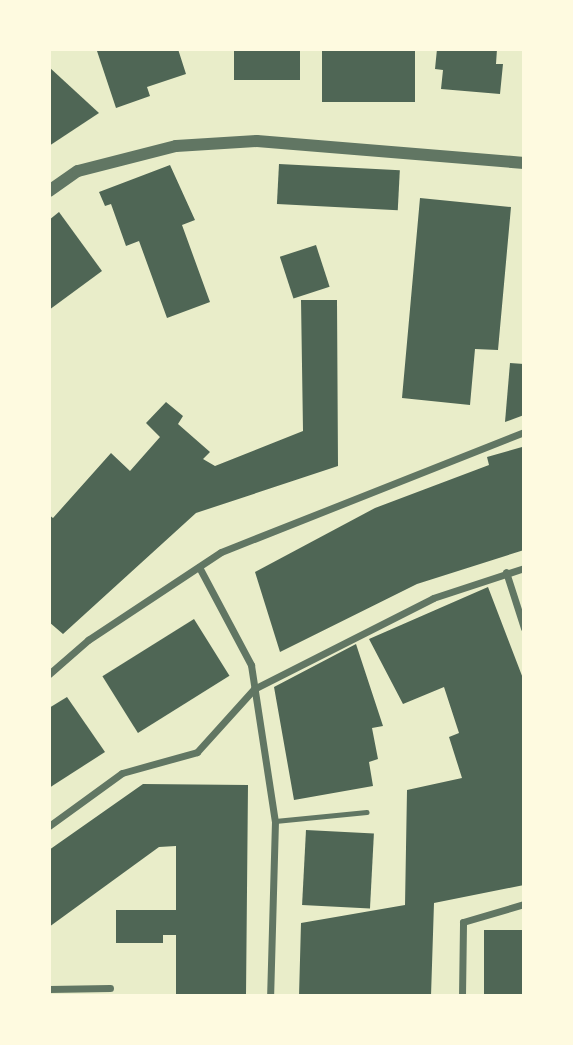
<!DOCTYPE html>
<style>
body{margin:0}
#map{position:relative;width:573px;height:1045px;overflow:hidden;background:#e9edc9;font-family:"PT Sans Narrow",sans-serif}
div>[style]{position:absolute}
.building>*{inset:0;background:#4f6655;transform-origin:0 0}
.service>*{height:5px;margin:-2.5px;padding:0 2.5px;transform-origin:2.5px;border-radius:2.5px;background:#617663}
.minor>*{height:7px;margin:-3.5px;padding:0 3.5px;transform-origin:3.5px;border-radius:3.5px;background:#617663}
.tertiary>*{height:12px;margin:-6px;padding:0 6px;transform-origin:6px;border-radius:6px;background:#617663}
span{translate:-50% -50%;white-space:nowrap;text-align:center;line-height:1.15;-webkit-text-stroke:5px #fefae0;paint-order:stroke}
.frame{position:absolute;inset:0;border:51px solid #fefae0;pointer-events:none}
</style>
<div id="map">
<div class="building">
<i style="clip-path:polygon(104px 49px,178px 49px,186px 74px,147px 87px,150px 96px,116px 108px,97px 51px)"></i>
<i style="left:234px;top:49px;width:66px;height:31px"></i>
<i style="left:322px;top:49px;width:93px;height:53px"></i>
<i style="clip-path:polygon(437px 49px,497px 49px,496px 64px,503px 64px,500px 94px,441px 89px,443px 70px,435px 69px)"></i>
<i style="clip-path:polygon(49px 67px,99px 113px,49px 146px)"></i>
<i style="left:279px;top:164px;width:121px;height:40px;rotate:3deg"></i>
<i style="clip-path:polygon(170px 165px,195px 220px,182px 225px,210px 302px,167px 318px,139px 241px,126px 246px,111px 204px,105px 206px,99px 192px)"></i>
<i style="clip-path:polygon(420px 198px,511px 207px,498px 350px,475px 349px,470px 405px,402px 398px)"></i>
<i style="clip-path:polygon(59px 212px,102px 271px,49px 310px,49px 220px)"></i>
<i style="left:316px;top:245px;width:44px;height:38px;rotate:72deg"></i>
<i style="clip-path:polygon(301px 300px,337px 300px,338px 466px,196px 513px,63px 634px,49px 622px,49px 515px,53px 518px,111px 453px,130px 471px,160px 437px,146px 423px,166px 402px,183px 416px,178px 424px,210px 452px,203px 459px,215px 466px,303px 431px)"></i>
<i style="clip-path:polygon(510px 363px,524px 364px,524px 415px,505px 422px)"></i>
<i style="clip-path:polygon(522px 447px,524px 550px,417px 584px,280px 652px,255px 572px,375px 508px,489px 465px,487px 457px)"></i>
<i style="clip-path:polygon(488px 587px,524px 681px,524px 885px,434px 903px,431px 996px,299px 996px,301px 923px,405px 905px,407px 790px,462px 778px,449px 737px,459px 733px,444px 687px,403px 704px,369px 639px)"></i>
<i style="left:194px;top:619px;width:67px;height:108px;rotate:58deg"></i>
<i style="clip-path:polygon(356px 644px,383px 726px,372px 728px,378px 759px,369px 762px,373px 786px,294px 800px,274px 687px)"></i>
<i style="clip-path:polygon(67px 697px,105px 752px,49px 788px,49px 708px)"></i>
<i style="clip-path:polygon(143px 784px,248px 785px,246px 996px,176px 996px,176px 935px,163px 935px,163px 943px,116px 943px,116px 910px,176px 910px,176px 846px,159px 847px,49px 927px,49px 850px)"></i>
<i style="left:306px;top:830px;width:68px;height:75px;rotate:3deg"></i>
<i style="left:524px;top:930px;width:66px;height:40px;rotate:90deg"></i>
</div>
<div class="service">
<i style="left:275px;top:821px;width:92px;rotate:-5.6deg"></i>
</div>
<div class="minor">
<i style="left:199px;top:567px;width:111px;rotate:62deg"></i>
<i style="left:251px;top:665px;width:158px;rotate:81.3deg"></i>
<i style="left:275px;top:821px;width:175px;rotate:91.6deg"></i>
<i style="left:506px;top:572px;width:59px;rotate:72.2deg"></i>
<i style="left:49px;top:674px;width:52px;rotate:-41.1deg"></i>
<i style="left:88px;top:640px;width:159px;rotate:-33.5deg"></i>
<i style="left:221px;top:552px;width:326px;rotate:-21.6deg"></i>
<i style="left:49px;top:826px;width:90px;rotate:-36deg"></i>
<i style="left:122px;top:773px;width:78px;rotate:-15.6deg"></i>
<i style="left:197px;top:752px;width:85px;rotate:-47.9deg"></i>
<i style="left:254px;top:689px;width:201px;rotate:-26.9deg"></i>
<i style="left:433px;top:598px;width:96px;rotate:-18.2deg"></i>
<i style="left:49px;top:989px;width:61px;rotate:-0.9deg"></i>
<i style="left:462px;top:996px;width:74px;rotate:-89.2deg"></i>
<i style="left:463px;top:922px;width:64px;rotate:-16.4deg"></i>
</div>
<div class="tertiary">
<i style="left:49px;top:191px;width:35px;rotate:-35deg"></i>
<i style="left:78px;top:171px;width:101px;rotate:-14.3deg"></i>
<i style="left:176px;top:146px;width:81px;rotate:-3.5deg"></i>
<i style="left:257px;top:141px;width:268px;rotate:4.7deg"></i>
</div>
<div class="frame"></div>
</div>
